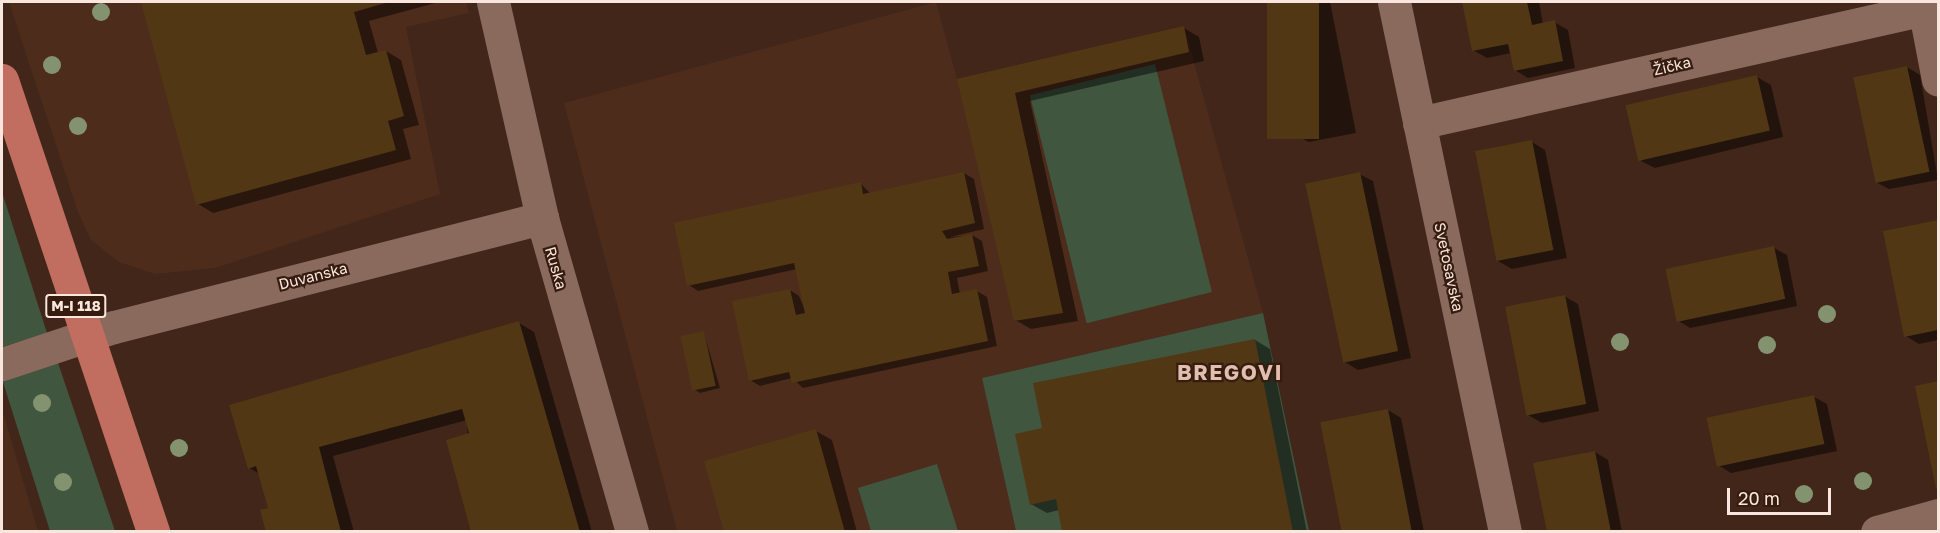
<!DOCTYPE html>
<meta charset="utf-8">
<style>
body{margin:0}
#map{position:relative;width:1940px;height:533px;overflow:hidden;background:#412619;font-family:"Golos Text",sans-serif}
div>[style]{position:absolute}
.built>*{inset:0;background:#4e2c1c}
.green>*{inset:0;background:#41563f;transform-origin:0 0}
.shadow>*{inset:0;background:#0007}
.building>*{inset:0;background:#523715;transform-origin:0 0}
.minor>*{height:33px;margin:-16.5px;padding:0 16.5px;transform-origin:16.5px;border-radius:16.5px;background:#8a6a5c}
.major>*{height:33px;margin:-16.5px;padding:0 16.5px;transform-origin:16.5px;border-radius:16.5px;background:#c16e60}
.trees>*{width:18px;height:18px;margin:-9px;border-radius:50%;background:#84936f}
span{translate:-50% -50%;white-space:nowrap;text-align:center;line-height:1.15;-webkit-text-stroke:4.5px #361c0f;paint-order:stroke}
.shield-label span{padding:2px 4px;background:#361c0f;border:2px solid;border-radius:4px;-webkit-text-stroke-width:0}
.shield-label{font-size:14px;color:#f9e6de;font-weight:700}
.street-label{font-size:15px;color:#f9e6de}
.district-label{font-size:21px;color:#e1beae;font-weight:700;letter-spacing:1.5px}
.frame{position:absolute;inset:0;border:3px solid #f9e6de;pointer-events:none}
.scale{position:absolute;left:1727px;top:488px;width:104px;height:27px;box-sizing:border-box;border:3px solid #f9e6de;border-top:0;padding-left:8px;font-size:18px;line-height:21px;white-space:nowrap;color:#f9e6de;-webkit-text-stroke:4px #361c0f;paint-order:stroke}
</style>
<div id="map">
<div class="built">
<i style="clip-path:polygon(9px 2px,466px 2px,469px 13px,406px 27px,440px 194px,215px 268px,155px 274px,119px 262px,91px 240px,78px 212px)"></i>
<i style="clip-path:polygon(936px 2px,957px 79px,1184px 26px,1263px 313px,982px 378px,1016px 531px,677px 531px,564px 103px)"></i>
<i style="clip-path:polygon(2px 409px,38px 531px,2px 531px)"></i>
</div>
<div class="green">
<i style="left:1155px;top:64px;width:235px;height:129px;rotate:76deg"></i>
<i style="clip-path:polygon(2px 192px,47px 333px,2px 347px)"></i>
<i style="clip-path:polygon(1263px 313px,1309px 531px,1016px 531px,982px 378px)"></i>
<i style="clip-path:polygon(55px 354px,115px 531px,50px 531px,2px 379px)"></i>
<i style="clip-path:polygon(937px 464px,958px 531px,871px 531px,858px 488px)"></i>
</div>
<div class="shadow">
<i style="clip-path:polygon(143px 2px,439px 2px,369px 21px,378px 53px,386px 51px,401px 60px,419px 125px,403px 129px,411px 159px,213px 213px,198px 204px)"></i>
<i style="clip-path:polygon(1269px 2px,1330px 2px,1356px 133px,1309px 142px,1295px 135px)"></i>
<i style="clip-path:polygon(1464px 2px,1539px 2px,1543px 24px,1554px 22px,1568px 30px,1575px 68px,1528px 78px,1515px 70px,1511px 53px,1487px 58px,1473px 50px)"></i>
<i style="clip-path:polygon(1184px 28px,1199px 37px,1204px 61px,1030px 101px,1078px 321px,1031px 329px,1015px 320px,959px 80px)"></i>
<i style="clip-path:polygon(1907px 67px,1920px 75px,1938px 180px,1889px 189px,1876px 182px)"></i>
<i style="clip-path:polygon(1757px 77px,1771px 85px,1783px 137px,1655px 168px,1641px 161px)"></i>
<i style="clip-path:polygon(1532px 142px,1545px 150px,1567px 258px,1512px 269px,1498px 261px)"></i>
<i style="clip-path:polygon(964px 173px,974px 179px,984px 229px,950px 237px,972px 235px,982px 241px,988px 271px,957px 278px,960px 294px,977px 291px,987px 297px,997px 346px,803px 388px,792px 378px,760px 386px,750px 380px,790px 290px,799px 296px,807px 315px,797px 269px,698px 291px,689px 285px,861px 184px,871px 194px)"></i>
<i style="clip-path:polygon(1359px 174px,1373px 181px,1411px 358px,1358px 370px,1345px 362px)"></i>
<i style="clip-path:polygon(1938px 222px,1938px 340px,1919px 344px,1906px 336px,1885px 233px)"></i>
<i style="clip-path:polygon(1774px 248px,1787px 255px,1797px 306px,1690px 328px,1677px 320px)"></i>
<i style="clip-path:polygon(1564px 296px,1578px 304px,1599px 411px,1542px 423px,1528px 415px)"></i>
<i style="clip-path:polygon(519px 323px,534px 332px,592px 532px,472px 532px,467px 420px,333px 456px,354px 532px,267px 532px,270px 509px,260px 474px,249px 468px)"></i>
<i style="clip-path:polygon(704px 333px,720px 388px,700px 393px,695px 390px)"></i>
<i style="clip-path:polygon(1255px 340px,1270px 349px,1307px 532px,1064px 532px,1059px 510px,1047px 513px,1031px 504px)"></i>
<i style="clip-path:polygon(1938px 383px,1938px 489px,1917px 387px)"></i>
<i style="clip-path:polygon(1814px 397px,1827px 404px,1837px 451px,1731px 473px,1718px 465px)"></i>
<i style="clip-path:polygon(1388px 410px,1401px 418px,1424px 532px,1344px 532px)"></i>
<i style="clip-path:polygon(816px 431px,832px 440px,857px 532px,726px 532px)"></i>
<i style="clip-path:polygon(1595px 452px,1608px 460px,1622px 532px,1548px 532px)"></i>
</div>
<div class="building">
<i style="clip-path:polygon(141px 2px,389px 2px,354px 12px,366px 55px,386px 50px,404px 116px,388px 121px,396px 150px,196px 205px)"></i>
<i style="left:1267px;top:2px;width:52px;height:137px"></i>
<i style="clip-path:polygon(1462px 2px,1527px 2px,1532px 25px,1555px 20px,1563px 61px,1514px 71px,1508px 44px,1472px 51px)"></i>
<i style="clip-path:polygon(1184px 26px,1189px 52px,1015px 93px,1063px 313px,1014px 321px,957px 79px)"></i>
<i style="left:1907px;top:66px;width:108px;height:55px;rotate:78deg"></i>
<i style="left:1757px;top:75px;width:57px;height:135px;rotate:77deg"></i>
<i style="left:1532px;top:140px;width:112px;height:58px;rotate:79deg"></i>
<i style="clip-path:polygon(964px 172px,975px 223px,942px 231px,947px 239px,972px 234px,979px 266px,948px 272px,952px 294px,977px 289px,988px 341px,792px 383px,789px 372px,749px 381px,732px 301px,790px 289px,796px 315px,805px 313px,794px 263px,687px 286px,674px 223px,861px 182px,863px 194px)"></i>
<i style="left:1360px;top:172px;width:183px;height:56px;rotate:78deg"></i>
<i style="clip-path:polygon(1938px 220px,1938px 330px,1904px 337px,1883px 231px)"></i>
<i style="left:1774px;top:246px;width:54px;height:111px;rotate:78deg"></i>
<i style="left:1565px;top:295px;width:111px;height:61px;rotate:79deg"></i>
<i style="clip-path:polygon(519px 321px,580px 532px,471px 532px,446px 440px,469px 433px,462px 409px,319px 447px,341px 532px,266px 532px,260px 510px,268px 508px,256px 466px,248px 469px,229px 405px)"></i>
<i style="left:704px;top:331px;width:56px;height:24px;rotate:78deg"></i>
<i style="clip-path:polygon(1255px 339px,1293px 532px,1062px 532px,1056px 499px,1030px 505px,1015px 434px,1042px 428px,1033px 383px)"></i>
<i style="clip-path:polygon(1938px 381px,1938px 488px,1936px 489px,1915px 386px)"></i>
<i style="left:1814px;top:395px;width:50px;height:110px;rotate:78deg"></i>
<i style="left:1388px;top:409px;width:126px;height:69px;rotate:79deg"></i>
<i style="clip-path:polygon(816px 429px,845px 532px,724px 532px,704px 461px)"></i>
<i style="clip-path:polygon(1595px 451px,1611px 532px,1547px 532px,1533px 463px)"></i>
</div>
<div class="minor">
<i style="left:493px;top:2px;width:221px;rotate:77.2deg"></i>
<i style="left:542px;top:218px;width:327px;rotate:74deg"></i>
<i style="left:1394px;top:2px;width:541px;rotate:78.17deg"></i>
<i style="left:1923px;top:2px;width:79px;rotate:79.1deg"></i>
<i style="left:1419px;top:123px;width:519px;rotate:-12.7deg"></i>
<i style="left:2px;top:364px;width:118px;rotate:-18.3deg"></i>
<i style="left:114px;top:327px;width:442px;rotate:-14.3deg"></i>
<i style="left:1877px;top:532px;width:63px;rotate:-15.6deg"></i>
</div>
<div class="major">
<i style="left:2px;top:80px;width:477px;rotate:71.5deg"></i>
</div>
<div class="trees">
<i style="left:101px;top:12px"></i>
<i style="left:52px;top:65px"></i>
<i style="left:78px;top:126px"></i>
<i style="left:1827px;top:314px"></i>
<i style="left:1620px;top:342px"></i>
<i style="left:1767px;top:345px"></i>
<i style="left:42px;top:403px"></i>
<i style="left:179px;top:448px"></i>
<i style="left:1863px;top:481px"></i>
<i style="left:63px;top:482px"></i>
<i style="left:1804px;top:494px"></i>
</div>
<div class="shield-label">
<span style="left:76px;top:306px">M-I 118</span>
</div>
<div class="street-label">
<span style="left:1672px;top:66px;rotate:-13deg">Žička</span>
<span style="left:1449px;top:267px;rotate:78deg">Svetosavska</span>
<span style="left:556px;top:268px;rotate:74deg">Ruska</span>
<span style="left:313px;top:276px;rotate:-14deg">Duvanska</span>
</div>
<div class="district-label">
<span style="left:1230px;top:372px">BREGOVI</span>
</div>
<div class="frame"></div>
<div class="scale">20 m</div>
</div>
